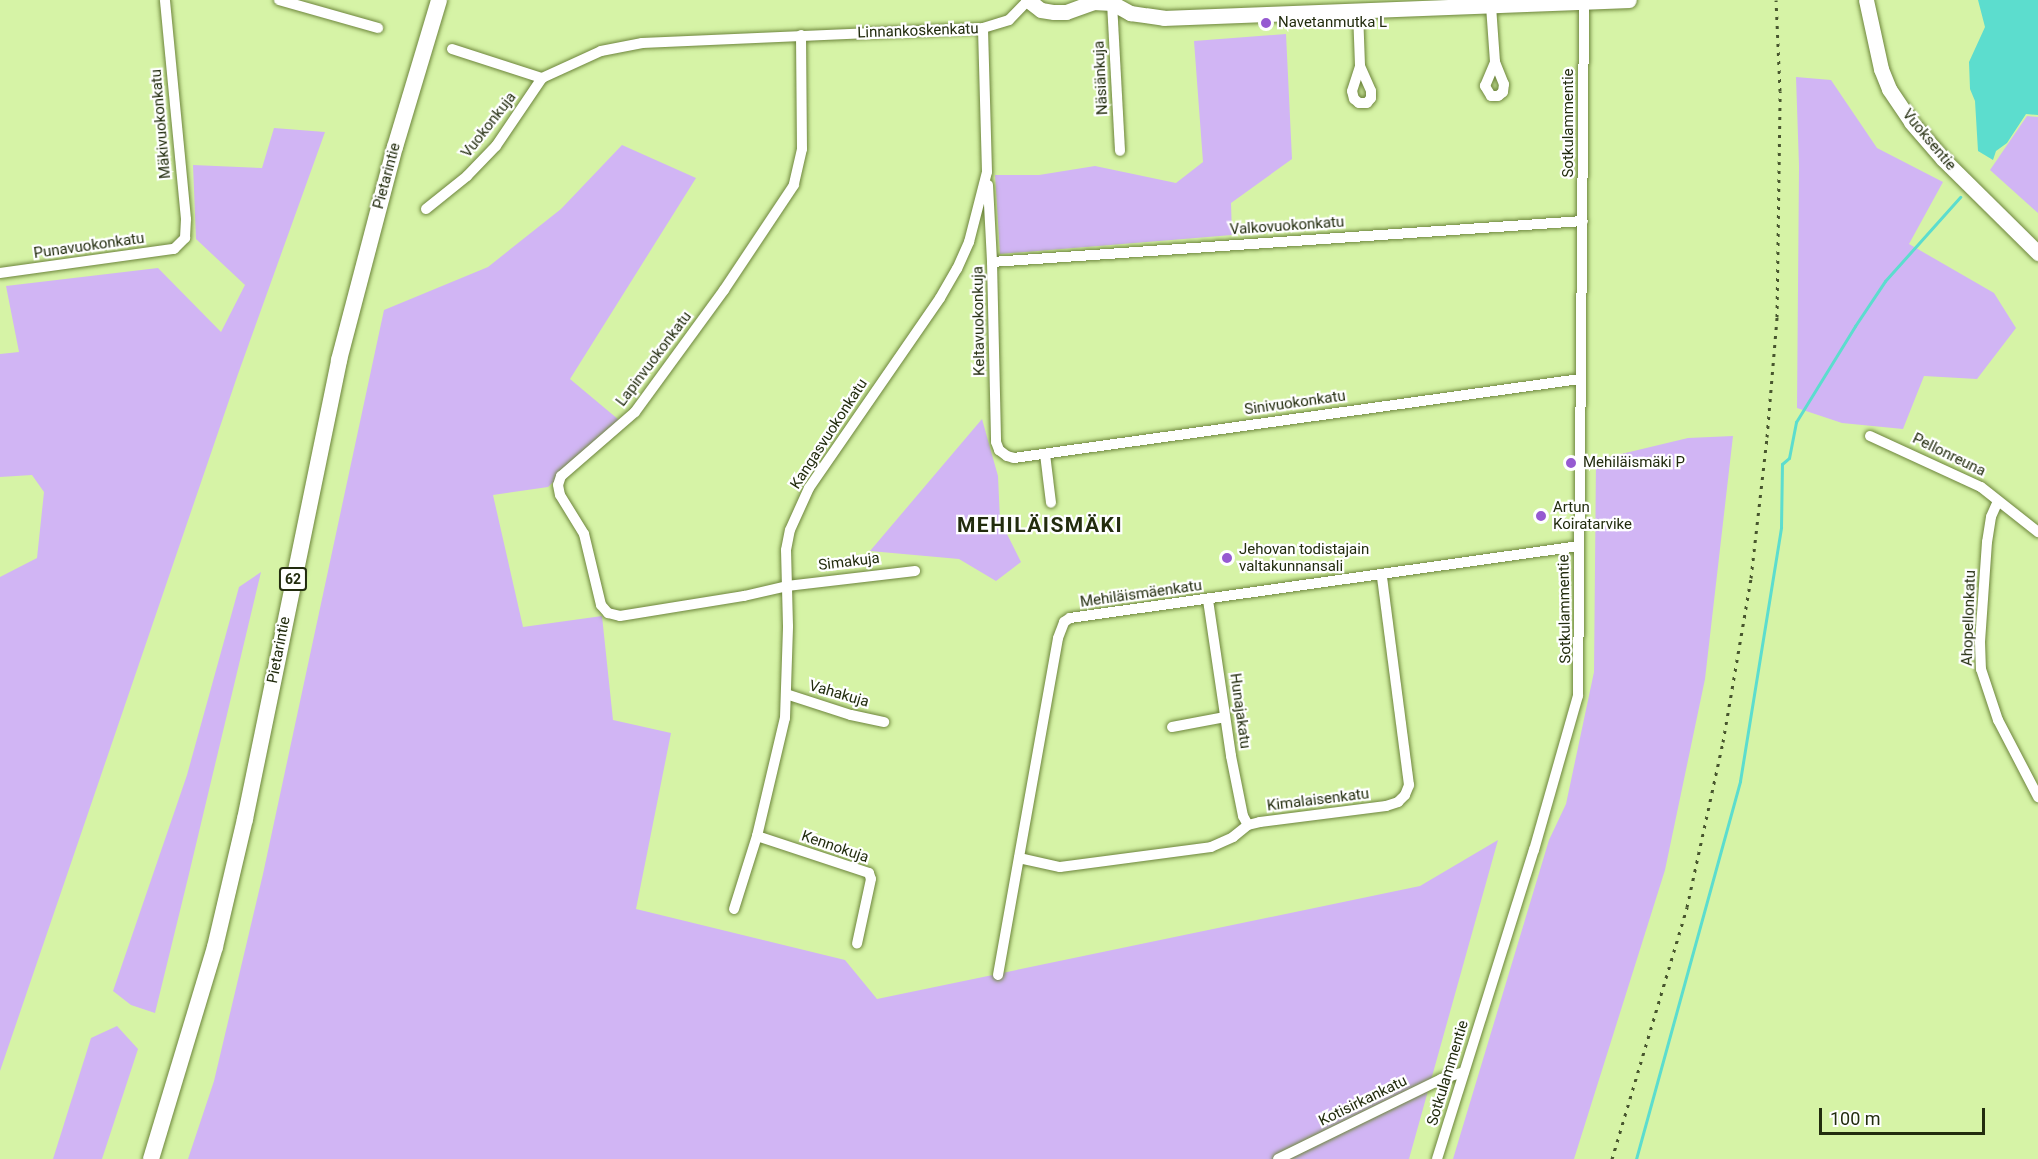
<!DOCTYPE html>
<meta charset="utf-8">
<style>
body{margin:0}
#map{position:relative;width:2038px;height:1159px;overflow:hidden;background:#d6f3a6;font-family:Roboto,sans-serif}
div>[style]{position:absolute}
.green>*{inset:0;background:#d1b5f4}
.water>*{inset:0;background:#5cddce}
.stream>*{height:3px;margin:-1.5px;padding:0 1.5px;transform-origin:1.5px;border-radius:1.5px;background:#5cddce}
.roads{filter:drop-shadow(0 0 2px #6d853c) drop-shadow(0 0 2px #6d853c)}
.street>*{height:10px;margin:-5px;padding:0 5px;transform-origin:5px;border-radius:5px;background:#fff}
.secondary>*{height:15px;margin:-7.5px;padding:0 7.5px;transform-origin:7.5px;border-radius:7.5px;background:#fff}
.primary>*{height:16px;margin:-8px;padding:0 8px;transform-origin:8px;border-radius:8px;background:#fff}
.rail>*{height:3px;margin-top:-1.5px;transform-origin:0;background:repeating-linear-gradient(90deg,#48562e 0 3px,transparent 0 9px)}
.dots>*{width:16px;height:16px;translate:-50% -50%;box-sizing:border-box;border:3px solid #fff;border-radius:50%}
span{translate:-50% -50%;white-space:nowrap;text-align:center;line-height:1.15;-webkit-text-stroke:4.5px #fff;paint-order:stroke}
.shield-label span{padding:2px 4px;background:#fff;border:2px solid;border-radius:4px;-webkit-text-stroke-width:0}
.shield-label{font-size:14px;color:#222c0e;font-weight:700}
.poi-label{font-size:15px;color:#222c0e}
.left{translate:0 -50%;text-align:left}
.street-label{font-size:15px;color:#222c0e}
.district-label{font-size:21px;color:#222c0e;font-weight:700;letter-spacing:1.5px}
.scale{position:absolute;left:1819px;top:1108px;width:166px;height:27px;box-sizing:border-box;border:3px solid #222c0e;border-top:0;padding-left:8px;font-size:18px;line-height:21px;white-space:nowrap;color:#222c0e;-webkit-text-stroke:4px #fff;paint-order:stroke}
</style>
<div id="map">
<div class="green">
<i style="clip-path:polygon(1286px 34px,1292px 159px,1231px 203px,1232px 235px,1000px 254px,995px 175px,1039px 175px,1095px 166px,1176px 183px,1203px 162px,1194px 41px)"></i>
<i style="clip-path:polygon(1796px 77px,1831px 80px,1877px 148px,1943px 182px,1909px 244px,1994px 293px,2016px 328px,1977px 379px,1924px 376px,1903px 429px,1842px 423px,1797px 408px,1799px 166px)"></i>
<i style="clip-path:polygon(2027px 116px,2038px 117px,2038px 213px,1990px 170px)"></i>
<i style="clip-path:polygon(274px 128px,325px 132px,238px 374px,0 1071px,0 577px,37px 558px,44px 492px,32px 475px,0 477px,0 354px,19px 352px,6px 286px,158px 268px,221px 332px,245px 285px,196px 239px,193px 165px,262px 168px)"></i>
<i style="clip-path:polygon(622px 145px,696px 178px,570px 379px,619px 420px,548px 487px,493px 495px,523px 627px,602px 616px,613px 720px,671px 733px,636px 909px,845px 960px,877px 999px,1420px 886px,1498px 840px,1409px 1159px,188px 1159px,214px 1081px,263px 874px,384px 310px,488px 267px,561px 209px)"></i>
<i style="clip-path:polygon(982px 419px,998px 476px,1000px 520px,1021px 562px,996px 581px,959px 559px,870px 551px)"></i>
<i style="clip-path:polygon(1733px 436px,1705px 679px,1665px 870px,1574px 1159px,1453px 1159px,1549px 840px,1566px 804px,1594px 672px,1596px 460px,1688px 438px)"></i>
<i style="clip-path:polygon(261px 572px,188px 878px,155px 1013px,131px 1005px,113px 991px,187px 775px,239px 587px)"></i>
<i style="clip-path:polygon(117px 1026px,138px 1049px,102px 1159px,53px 1159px,91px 1038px)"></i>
</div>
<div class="water">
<i style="clip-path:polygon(1978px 0,2038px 0,2038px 115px,2026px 114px,2007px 143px,1996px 151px,1993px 160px,1978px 151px,1975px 101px,1970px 89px,1969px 62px,1985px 27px)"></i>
</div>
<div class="stream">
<i style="left:1636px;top:1159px;width:392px;rotate:-74.6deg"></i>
<i style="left:1740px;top:781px;width:257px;rotate:-80.8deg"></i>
<i style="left:1781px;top:527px;width:63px;rotate:-89.1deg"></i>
<i style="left:1782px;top:464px;width:9px;rotate:-41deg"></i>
<i style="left:1789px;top:458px;width:37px;rotate:-79deg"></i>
<i style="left:1796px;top:422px;width:113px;rotate:-58.4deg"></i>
<i style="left:1855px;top:326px;width:54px;rotate:-56.3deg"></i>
<i style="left:1885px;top:281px;width:113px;rotate:-48.2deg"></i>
</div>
<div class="roads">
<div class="street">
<i style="left:279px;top:0;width:103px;rotate:15.8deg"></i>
<i style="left:1112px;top:3px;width:148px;rotate:86.9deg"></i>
<i style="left:1491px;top:6px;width:56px;rotate:85.9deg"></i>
<i style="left:1495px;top:62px;width:24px;rotate:68deg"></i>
<i style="left:1504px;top:84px;width:8px;rotate:97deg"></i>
<i style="left:1503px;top:92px;width:6px;rotate:141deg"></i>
<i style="left:1498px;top:96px;width:7px;rotate:180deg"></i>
<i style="left:1491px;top:96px;width:12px;rotate:-121deg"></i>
<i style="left:1485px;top:86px;width:26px;rotate:-67deg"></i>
<i style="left:1358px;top:11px;width:55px;rotate:87.9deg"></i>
<i style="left:1360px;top:66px;width:27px;rotate:66deg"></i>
<i style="left:1371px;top:91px;width:7px;rotate:90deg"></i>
<i style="left:1371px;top:98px;width:6px;rotate:129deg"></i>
<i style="left:1367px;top:103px;width:8px;rotate:180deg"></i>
<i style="left:1359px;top:103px;width:6px;rotate:-141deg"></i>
<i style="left:1354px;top:99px;width:8px;rotate:-104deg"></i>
<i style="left:1352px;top:91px;width:26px;rotate:-72deg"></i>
<i style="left:801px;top:35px;width:114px;rotate:89.5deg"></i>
<i style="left:802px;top:149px;width:37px;rotate:103deg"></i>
<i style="left:794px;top:185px;width:126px;rotate:123.7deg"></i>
<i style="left:724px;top:290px;width:151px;rotate:126.1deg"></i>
<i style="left:635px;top:412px;width:98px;rotate:139.1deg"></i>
<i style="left:561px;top:476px;width:9px;rotate:108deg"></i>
<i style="left:558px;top:485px;width:10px;rotate:79deg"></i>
<i style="left:560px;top:495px;width:46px;rotate:58.4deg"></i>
<i style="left:584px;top:534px;width:73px;rotate:76.5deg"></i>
<i style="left:601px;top:605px;width:11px;rotate:49deg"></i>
<i style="left:608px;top:613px;width:12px;rotate:14deg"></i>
<i style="left:620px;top:616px;width:126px;rotate:-9.2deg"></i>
<i style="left:744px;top:596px;width:44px;rotate:-13.1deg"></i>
<i style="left:787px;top:586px;width:129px;rotate:-6.7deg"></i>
<i style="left:452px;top:49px;width:95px;rotate:17.9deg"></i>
<i style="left:542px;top:78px;width:65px;rotate:-24.6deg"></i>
<i style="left:601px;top:51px;width:42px;rotate:-11deg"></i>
<i style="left:642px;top:43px;width:341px;rotate:-2.5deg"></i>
<i style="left:983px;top:28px;width:27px;rotate:-17deg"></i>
<i style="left:1009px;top:20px;width:28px;rotate:-46deg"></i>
<i style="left:988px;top:185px;width:77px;rotate:87deg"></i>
<i style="left:992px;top:262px;width:180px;rotate:88.7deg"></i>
<i style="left:996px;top:442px;width:9px;rotate:69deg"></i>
<i style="left:999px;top:450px;width:10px;rotate:37deg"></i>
<i style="left:1007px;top:456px;width:7px;rotate:16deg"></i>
<i style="left:1014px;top:458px;width:571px;rotate:-7.95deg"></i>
<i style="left:426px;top:209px;width:53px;rotate:-38.8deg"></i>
<i style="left:467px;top:176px;width:42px;rotate:-46deg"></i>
<i style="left:496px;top:146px;width:82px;rotate:-55.9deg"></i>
<i style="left:992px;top:262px;width:592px;rotate:-3.97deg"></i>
<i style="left:0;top:273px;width:176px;rotate:-7.9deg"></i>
<i style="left:174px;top:249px;width:16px;rotate:-45deg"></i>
<i style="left:185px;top:238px;width:19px;rotate:-87deg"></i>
<i style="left:186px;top:219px;width:220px;rotate:-95.5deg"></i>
<i style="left:1870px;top:436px;width:122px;rotate:24.7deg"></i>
<i style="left:1981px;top:487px;width:73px;rotate:38.3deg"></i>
<i style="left:1045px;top:454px;width:49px;rotate:83deg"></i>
<i style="left:1998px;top:501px;width:17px;rotate:114deg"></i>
<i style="left:1991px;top:517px;width:25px;rotate:99deg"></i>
<i style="left:1987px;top:542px;width:100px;rotate:94deg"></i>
<i style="left:1980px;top:642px;width:27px;rotate:88deg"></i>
<i style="left:1981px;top:669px;width:54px;rotate:71.6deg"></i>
<i style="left:1998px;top:720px;width:87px;rotate:62.5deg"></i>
<i style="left:1208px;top:600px;width:158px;rotate:81.6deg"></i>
<i style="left:1231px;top:756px;width:61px;rotate:78.7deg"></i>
<i style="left:1243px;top:816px;width:10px;rotate:61deg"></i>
<i style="left:786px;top:694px;width:68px;rotate:17.9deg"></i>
<i style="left:851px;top:715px;width:34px;rotate:12deg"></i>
<i style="left:1172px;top:727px;width:54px;rotate:-10.7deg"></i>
<i style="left:757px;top:836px;width:118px;rotate:18.3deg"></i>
<i style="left:869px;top:873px;width:6px;rotate:72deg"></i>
<i style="left:871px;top:879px;width:66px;rotate:102.2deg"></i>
<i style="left:1019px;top:858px;width:42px;rotate:12.4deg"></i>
<i style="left:1060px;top:867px;width:152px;rotate:-7.5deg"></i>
<i style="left:1211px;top:847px;width:24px;rotate:-24deg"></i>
<i style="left:1233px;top:837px;width:19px;rotate:-39deg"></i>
<i style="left:1248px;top:825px;width:12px;rotate:-14deg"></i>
<i style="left:1260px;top:822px;width:127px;rotate:-7.2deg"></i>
<i style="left:1386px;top:806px;width:13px;rotate:-18deg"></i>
<i style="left:1398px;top:802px;width:10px;rotate:-45deg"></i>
<i style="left:1405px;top:795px;width:11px;rotate:-68deg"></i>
<i style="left:1409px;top:785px;width:211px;rotate:-97.4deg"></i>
<i style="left:734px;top:909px;width:77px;rotate:-72.5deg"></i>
<i style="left:757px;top:836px;width:121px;rotate:-76.7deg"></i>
<i style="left:785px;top:718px;width:92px;rotate:-88.1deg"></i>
<i style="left:788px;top:626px;width:76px;rotate:-91.5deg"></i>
<i style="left:786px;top:550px;width:20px;rotate:-79deg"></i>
<i style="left:790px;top:530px;width:46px;rotate:-65.7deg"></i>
<i style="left:809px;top:488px;width:231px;rotate:-55.4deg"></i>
<i style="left:940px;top:298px;width:34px;rotate:-60deg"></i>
<i style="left:957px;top:269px;width:30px;rotate:-66deg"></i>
<i style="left:969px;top:242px;width:72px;rotate:-75.6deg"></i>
<i style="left:987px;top:172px;width:144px;rotate:-91.6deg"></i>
<i style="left:998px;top:975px;width:342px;rotate:-79.9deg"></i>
<i style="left:1058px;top:638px;width:17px;rotate:-69deg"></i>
<i style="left:1064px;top:622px;width:7px;rotate:-34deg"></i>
<i style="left:1070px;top:618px;width:514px;rotate:-8.05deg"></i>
<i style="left:1278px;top:1159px;width:182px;rotate:-26.1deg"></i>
<i style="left:1441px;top:1079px;width:24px;rotate:-17deg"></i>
<i style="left:1437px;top:1159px;width:324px;rotate:-72.6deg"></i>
<i style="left:1534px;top:850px;width:160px;rotate:-74.1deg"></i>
<i style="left:1578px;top:696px;width:694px;rotate:-89.5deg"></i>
</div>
<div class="secondary">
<i style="left:1028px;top:0;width:16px;rotate:38deg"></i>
<i style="left:1041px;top:10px;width:13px;rotate:9deg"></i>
<i style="left:1054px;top:12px;width:12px"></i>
<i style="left:1066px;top:12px;width:29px;rotate:-20deg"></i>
<i style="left:1093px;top:2px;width:19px;rotate:3deg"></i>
<i style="left:1112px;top:3px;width:21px;rotate:29deg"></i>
<i style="left:1130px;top:13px;width:34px;rotate:8deg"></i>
<i style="left:1164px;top:18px;width:465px;rotate:-2.2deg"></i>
<i style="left:1866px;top:0;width:71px;rotate:77.7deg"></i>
<i style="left:1881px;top:69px;width:22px;rotate:68deg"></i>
<i style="left:1889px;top:89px;width:40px;rotate:56deg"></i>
<i style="left:1911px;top:122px;width:49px;rotate:49.1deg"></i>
<i style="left:1943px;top:159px;width:134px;rotate:44.7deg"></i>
</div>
<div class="primary">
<i style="left:151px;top:1159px;width:221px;rotate:-73.2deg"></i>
<i style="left:215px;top:947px;width:131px;rotate:-76.8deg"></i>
<i style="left:245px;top:819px;width:469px;rotate:-78.4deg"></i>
<i style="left:339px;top:360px;width:220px;rotate:-75.3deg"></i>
<i style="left:395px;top:147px;width:153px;rotate:-73.3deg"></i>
</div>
</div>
<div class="rail">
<i style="left:1612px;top:1159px;width:263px;rotate:-73.4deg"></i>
<i style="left:1687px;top:907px;width:169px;rotate:-77.7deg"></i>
<i style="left:1723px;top:742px;width:166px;rotate:-80.3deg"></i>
<i style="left:1751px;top:578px;width:142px;rotate:-83.5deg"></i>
<i style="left:1767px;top:437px;width:120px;rotate:-85.2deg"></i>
<i style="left:1777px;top:317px;width:226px;rotate:-89.2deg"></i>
<i style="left:1780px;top:91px;width:91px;rotate:-92.5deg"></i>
</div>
<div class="dots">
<i style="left:1266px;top:23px;background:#965ad1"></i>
<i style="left:1571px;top:463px;background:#965ad1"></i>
<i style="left:1541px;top:516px;background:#965ad1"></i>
<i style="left:1227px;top:558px;background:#965ad1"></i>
</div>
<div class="shield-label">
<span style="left:293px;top:579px">62</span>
</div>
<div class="poi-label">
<span class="left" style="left:1278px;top:23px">Navetanmutka L</span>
<span class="left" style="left:1583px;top:463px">Mehiläismäki P</span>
<span class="left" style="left:1553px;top:516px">Artun<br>Koiratarvike</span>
<span class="left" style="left:1239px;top:558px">Jehovan todistajain<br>valtakunnansali</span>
</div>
<div class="street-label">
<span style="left:918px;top:31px;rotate:-2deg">Linnankoskenkatu</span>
<span style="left:1101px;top:78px;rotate:-93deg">Näsiänkuja</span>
<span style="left:1569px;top:123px;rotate:-90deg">Sotkulammentie</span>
<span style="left:161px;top:124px;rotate:-95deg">Mäkivuokonkatu</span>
<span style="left:489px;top:125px;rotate:-52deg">Vuokonkuja</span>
<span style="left:1929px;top:140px;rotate:50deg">Vuoksentie</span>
<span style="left:387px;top:176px;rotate:-75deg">Pietarintie</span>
<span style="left:1287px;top:226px;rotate:-4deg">Valkovuokonkatu</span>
<span style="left:89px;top:246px;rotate:-8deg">Punavuokonkatu</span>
<span style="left:979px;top:321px;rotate:-91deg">Keltavuokonkuja</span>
<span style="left:654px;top:359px;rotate:-53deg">Lapinvuokonkatu</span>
<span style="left:1295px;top:403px;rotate:-8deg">Sinivuokonkatu</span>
<span style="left:829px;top:434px;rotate:-57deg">Kangasvuokonkatu</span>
<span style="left:1949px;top:455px;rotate:26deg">Pellonreuna</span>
<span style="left:849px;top:562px;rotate:-7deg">Simakuja</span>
<span style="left:1141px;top:594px;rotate:-8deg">Mehiläismäenkatu</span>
<span style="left:1565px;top:609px;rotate:-91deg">Sotkulammentie</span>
<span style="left:1969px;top:618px;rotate:-88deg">Ahopellonkatu</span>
<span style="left:279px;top:650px;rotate:-79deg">Pietarintie</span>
<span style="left:839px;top:694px;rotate:16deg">Vahakuja</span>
<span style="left:1240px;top:711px;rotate:82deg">Hunajakatu</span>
<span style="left:1318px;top:800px;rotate:-7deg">Kimalaisenkatu</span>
<span style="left:835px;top:847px;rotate:19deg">Kennokuja</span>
<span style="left:1448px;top:1073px;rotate:-73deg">Sotkulammentie</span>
<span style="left:1363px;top:1101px;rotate:-26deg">Kotisirkankatu</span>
</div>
<div class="district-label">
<span style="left:1040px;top:525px">MEHILÄISMÄKI</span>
</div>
<div class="scale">100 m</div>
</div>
